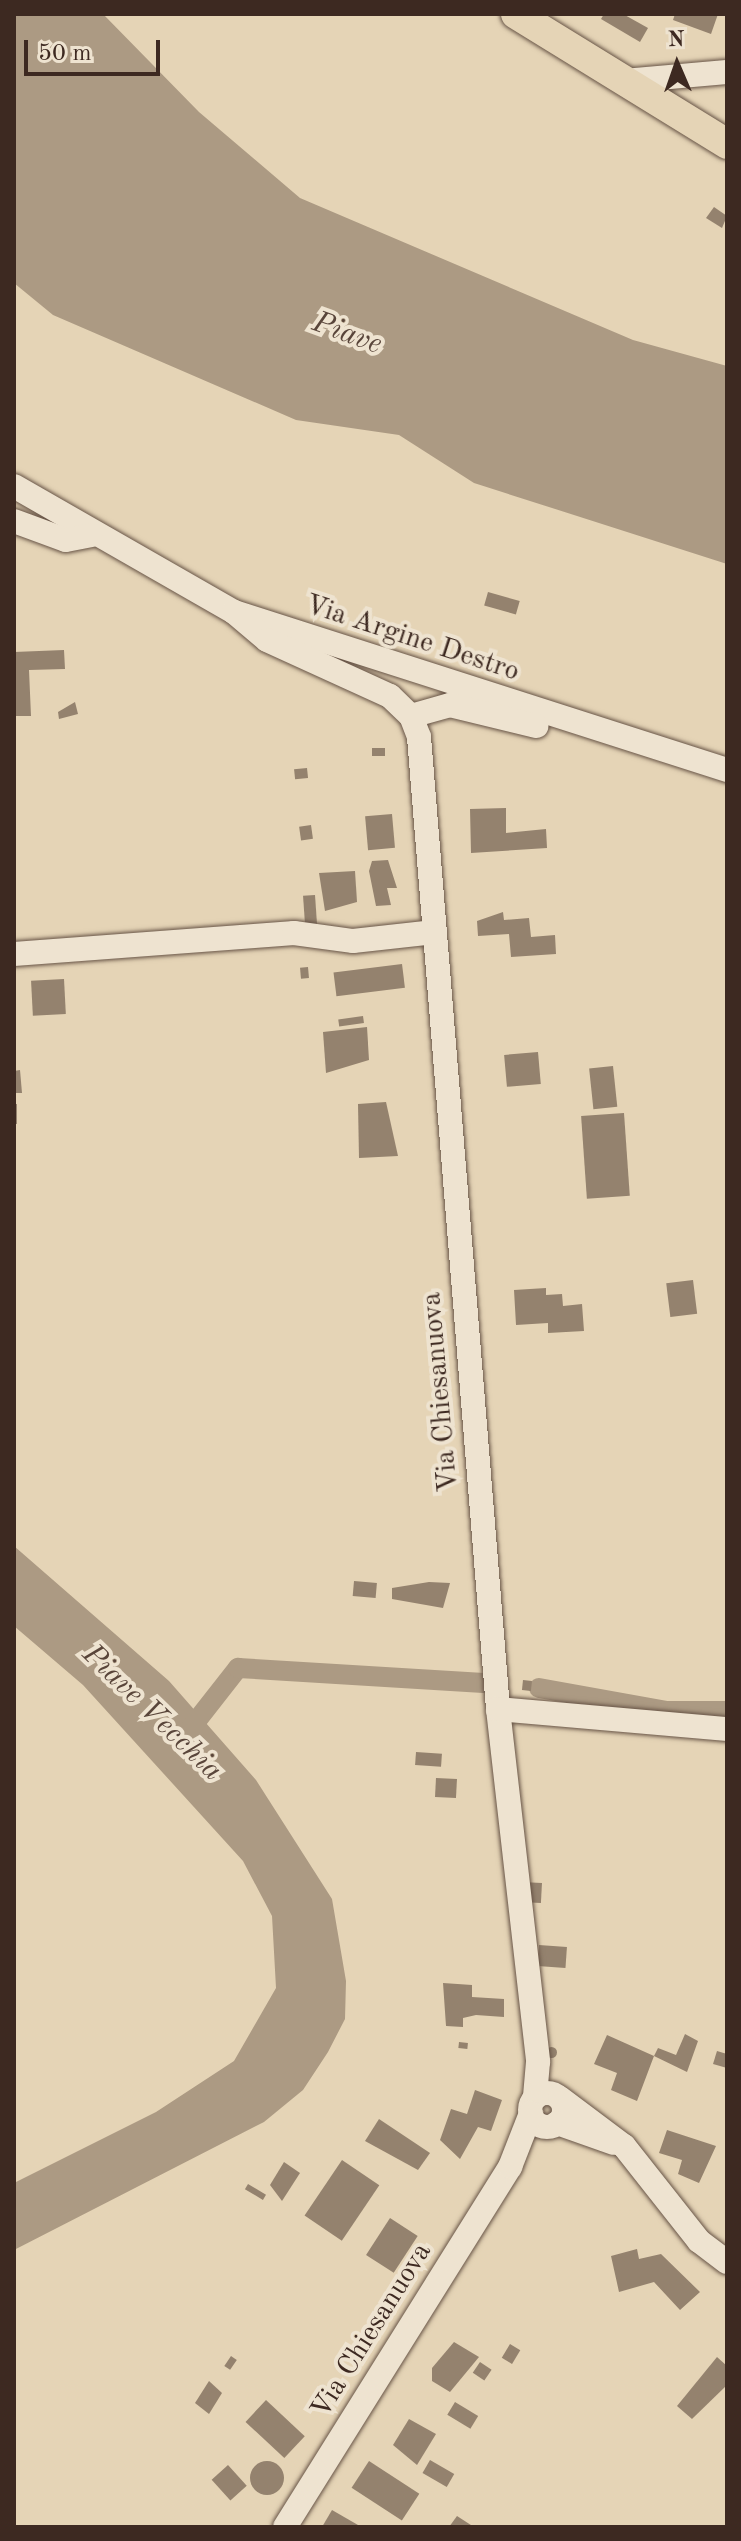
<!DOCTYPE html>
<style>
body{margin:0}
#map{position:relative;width:741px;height:2541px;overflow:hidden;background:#e5d4b6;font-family:"Old Standard TT",serif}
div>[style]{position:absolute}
.water>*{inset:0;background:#ac9a83}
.canal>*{height:20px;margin:-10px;padding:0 10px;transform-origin:10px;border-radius:10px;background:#ac9a83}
.building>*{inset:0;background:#94826e;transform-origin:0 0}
.round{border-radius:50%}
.roads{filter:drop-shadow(0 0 2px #675446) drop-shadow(0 0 2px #675446)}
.minor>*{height:24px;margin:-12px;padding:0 12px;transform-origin:12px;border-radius:12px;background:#eee3d0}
.minor>.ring{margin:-12px;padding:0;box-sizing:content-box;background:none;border:24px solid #eee3d0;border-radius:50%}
.major>*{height:30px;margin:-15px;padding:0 15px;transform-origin:15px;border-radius:15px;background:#e5d4b6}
span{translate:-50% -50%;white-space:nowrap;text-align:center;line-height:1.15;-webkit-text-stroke:8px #eee3d0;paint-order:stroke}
.street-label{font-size:28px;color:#3d2921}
.water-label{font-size:30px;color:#59453a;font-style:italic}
.frame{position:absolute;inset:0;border:16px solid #3d2921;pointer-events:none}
.north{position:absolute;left:637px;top:24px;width:80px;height:80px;-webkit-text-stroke:6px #eee3d0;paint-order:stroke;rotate:358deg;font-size:22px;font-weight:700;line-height:32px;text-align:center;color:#3d2921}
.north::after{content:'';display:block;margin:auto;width:28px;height:36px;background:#3d2921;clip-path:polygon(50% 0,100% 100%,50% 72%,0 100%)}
.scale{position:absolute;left:24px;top:40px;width:136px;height:36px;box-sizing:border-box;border:4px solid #3d2921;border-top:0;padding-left:10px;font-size:24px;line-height:28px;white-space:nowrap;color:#3d2921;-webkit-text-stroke:6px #eee3d0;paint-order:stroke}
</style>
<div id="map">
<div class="water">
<i style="clip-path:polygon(14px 14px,103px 14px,199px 112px,300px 198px,633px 340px,727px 366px,727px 564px,474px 483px,399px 435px,296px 420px,53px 315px,14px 283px)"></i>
<i style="clip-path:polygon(14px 1546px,169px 1681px,256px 1780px,332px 1899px,346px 1981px,345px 2019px,328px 2052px,303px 2090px,264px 2122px,14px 2250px,14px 2183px,156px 2112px,234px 2061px,276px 1988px,272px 1916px,243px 1861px,83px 1685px,14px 1626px)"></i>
</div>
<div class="canal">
<i style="left:539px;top:1688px;width:130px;rotate:10.2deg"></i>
<i style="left:667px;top:1711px;width:60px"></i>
<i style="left:187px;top:1733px;width:83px;rotate:-51.9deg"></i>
<i style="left:238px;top:1668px;width:246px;rotate:3.5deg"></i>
</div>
<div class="building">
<i style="clip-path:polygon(604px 14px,623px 14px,648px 28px,640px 42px,601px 19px)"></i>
<i style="clip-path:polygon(675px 14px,718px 14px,711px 34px,673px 20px)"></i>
<i style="clip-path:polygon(714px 207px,727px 216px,722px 228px,706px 218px)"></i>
<i style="left:488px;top:592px;width:33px;height:14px;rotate:16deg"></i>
<i style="clip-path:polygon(64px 650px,65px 669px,29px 670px,31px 716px,14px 716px,14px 652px)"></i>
<i style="clip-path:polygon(75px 702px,78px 714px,59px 719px,58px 712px)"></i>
<i style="left:385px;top:748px;width:8px;height:13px;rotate:90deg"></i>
<i style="left:307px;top:768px;width:10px;height:13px;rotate:84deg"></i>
<i style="clip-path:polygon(506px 808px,506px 833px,546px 829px,547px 848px,471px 853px,470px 809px)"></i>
<i style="left:392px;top:814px;width:34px;height:27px;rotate:85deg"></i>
<i style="left:311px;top:825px;width:14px;height:12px;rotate:82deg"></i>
<i style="clip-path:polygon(388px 860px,397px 888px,387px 888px,391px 905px,376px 906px,369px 871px,372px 861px)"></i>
<i style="clip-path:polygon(355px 871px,357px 902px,325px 911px,319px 873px)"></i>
<i style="left:315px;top:895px;width:30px;height:12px;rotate:86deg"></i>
<i style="clip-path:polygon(503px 912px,504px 920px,529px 918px,531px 937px,555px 935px,556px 954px,511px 957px,509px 934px,478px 936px,477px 921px)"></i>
<i style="left:402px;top:964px;width:24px;height:69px;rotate:83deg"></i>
<i style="left:308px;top:967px;width:11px;height:8px;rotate:85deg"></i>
<i style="left:64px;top:979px;width:35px;height:33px;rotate:87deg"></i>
<i style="left:363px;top:1016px;width:7px;height:25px;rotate:82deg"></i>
<i style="clip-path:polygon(367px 1027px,369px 1060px,326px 1073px,323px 1032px)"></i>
<i style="left:538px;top:1052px;width:32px;height:34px;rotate:85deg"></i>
<i style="left:613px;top:1066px;width:41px;height:24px;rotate:84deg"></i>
<i style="clip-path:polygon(20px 1070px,22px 1093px,14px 1093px,14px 1071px)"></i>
<i style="clip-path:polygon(386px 1102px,398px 1156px,359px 1158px,358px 1104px)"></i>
<i style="left:14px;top:1104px;width:3px;height:20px"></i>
<i style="left:624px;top:1113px;width:83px;height:43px;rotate:86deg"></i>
<i style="left:693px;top:1280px;width:34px;height:27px;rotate:83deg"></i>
<i style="clip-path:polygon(546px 1288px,546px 1295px,562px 1294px,563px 1306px,582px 1304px,584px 1331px,548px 1333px,548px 1323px,516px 1325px,514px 1290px)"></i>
<i style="left:354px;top:1581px;width:23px;height:15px;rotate:5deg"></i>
<i style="clip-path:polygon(429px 1582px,450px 1583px,443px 1608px,392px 1599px,392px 1588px)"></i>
<i style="left:523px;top:1680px;width:9px;height:10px;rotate:6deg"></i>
<i style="left:416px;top:1752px;width:26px;height:13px;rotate:4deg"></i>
<i style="left:436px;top:1778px;width:21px;height:19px;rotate:3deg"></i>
<i style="left:521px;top:1882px;width:21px;height:20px;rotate:3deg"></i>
<i style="left:539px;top:1945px;width:28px;height:21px;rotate:4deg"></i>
<i style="clip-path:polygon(443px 1983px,472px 1985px,472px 1997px,504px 1999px,504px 2017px,476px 2015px,463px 2018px,463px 2027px,446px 2026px)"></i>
<i style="clip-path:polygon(685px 2034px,698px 2041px,687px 2072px,654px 2056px,658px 2048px,676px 2055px)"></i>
<i style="clip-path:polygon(607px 2035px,654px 2056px,637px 2101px,611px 2090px,617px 2073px,594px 2064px)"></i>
<i style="left:459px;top:2042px;width:9px;height:6px;rotate:6deg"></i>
<i class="round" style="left:545.5px;top:2046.5px;width:11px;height:11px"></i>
<i style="clip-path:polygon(717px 2051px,727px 2054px,727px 2068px,713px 2064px)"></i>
<i style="clip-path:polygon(475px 2090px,502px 2100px,491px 2131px,478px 2127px,460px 2159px,440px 2140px,451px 2109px,467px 2114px)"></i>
<i style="clip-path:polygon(379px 2119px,430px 2153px,418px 2170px,365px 2141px)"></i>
<i style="clip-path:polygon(667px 2130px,716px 2146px,699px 2183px,678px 2174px,682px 2160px,659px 2153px)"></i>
<i style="left:342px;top:2160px;width:45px;height:67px;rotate:34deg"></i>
<i style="clip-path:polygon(284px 2162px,300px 2173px,282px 2201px,270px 2185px)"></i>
<i style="left:248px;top:2184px;width:21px;height:6px;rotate:31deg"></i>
<i style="left:390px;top:2218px;width:33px;height:44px;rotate:33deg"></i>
<i style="clip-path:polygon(637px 2249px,639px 2259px,661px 2254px,700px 2292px,680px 2310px,654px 2282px,619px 2292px,611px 2256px)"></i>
<i style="clip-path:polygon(454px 2342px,479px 2357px,450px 2392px,432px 2381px,432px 2368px)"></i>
<i style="left:510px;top:2344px;width:12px;height:16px;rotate:31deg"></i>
<i style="left:231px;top:2356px;width:7px;height:12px;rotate:34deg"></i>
<i style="clip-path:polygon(717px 2357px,727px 2366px,727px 2385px,692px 2419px,677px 2406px)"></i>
<i style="left:480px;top:2362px;width:14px;height:13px;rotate:34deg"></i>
<i style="clip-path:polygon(209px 2381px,222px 2393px,209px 2414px,195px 2403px)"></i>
<i style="left:266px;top:2400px;width:53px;height:30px;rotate:43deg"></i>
<i style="left:455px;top:2402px;width:27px;height:15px;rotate:31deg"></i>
<i style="clip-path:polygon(409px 2419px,436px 2434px,417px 2465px,393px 2445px)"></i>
<i style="left:430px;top:2460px;width:28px;height:15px;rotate:30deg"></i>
<i style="left:369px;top:2461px;width:60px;height:32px;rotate:33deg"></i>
<i class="round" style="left:250px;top:2461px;width:34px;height:34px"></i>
<i style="left:228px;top:2465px;width:28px;height:22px;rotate:48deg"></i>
<i style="clip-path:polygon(332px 2510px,358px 2525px,357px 2527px,322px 2527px)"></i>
<i style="clip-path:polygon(457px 2516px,474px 2527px,449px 2527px)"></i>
</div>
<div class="roads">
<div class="minor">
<i style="left:624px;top:81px;width:103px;rotate:-5deg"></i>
<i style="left:14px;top:486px;width:254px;rotate:29.8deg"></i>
<i style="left:234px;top:612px;width:518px;rotate:17.77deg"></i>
<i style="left:14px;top:521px;width:55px;rotate:20.1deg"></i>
<i style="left:66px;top:540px;width:25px;rotate:-11deg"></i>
<i style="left:234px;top:612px;width:43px;rotate:40.3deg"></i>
<i style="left:267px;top:640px;width:135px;rotate:24.5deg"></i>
<i style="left:390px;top:696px;width:29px;rotate:44deg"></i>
<i style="left:411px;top:716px;width:22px;rotate:69deg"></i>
<i style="left:419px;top:737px;width:975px;rotate:85.35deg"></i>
<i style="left:498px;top:1709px;width:355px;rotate:83.5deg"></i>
<i style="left:538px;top:2062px;width:36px;rotate:95deg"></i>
<i style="left:411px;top:716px;width:41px;rotate:-15.8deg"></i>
<i style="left:450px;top:705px;width:89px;rotate:13.7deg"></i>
<i style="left:14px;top:954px;width:281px;rotate:-4.3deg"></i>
<i style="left:294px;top:933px;width:60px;rotate:7.7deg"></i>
<i style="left:353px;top:941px;width:82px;rotate:-6.3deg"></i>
<i style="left:498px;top:1709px;width:230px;rotate:5deg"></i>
<i class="ring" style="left:530px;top:2093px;width:10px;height:10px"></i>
<i style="left:560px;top:2098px;width:80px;rotate:36.9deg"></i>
<i style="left:624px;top:2146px;width:121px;rotate:51.7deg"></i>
<i style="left:699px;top:2241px;width:35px;rotate:37deg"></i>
<i style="left:557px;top:2123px;width:60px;rotate:19.3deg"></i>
<i style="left:285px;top:2527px;width:425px;rotate:-58deg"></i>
<i style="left:510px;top:2167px;width:58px;rotate:-68.7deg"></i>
</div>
<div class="major">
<i style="left:516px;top:14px;width:248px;rotate:31.6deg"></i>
</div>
</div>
<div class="street-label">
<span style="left:412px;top:639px;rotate:18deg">Via Argine Destro</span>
<span style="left:441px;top:1392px;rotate:-95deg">Via Chiesanuova</span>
<span style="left:372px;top:2331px;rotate:-58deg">Via Chiesanuova</span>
</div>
<div class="water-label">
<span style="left:347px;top:334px;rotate:20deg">Piave</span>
<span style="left:152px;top:1713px;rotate:44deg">Piave Vecchia</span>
</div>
<div class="frame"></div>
<div class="north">N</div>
<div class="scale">50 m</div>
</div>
